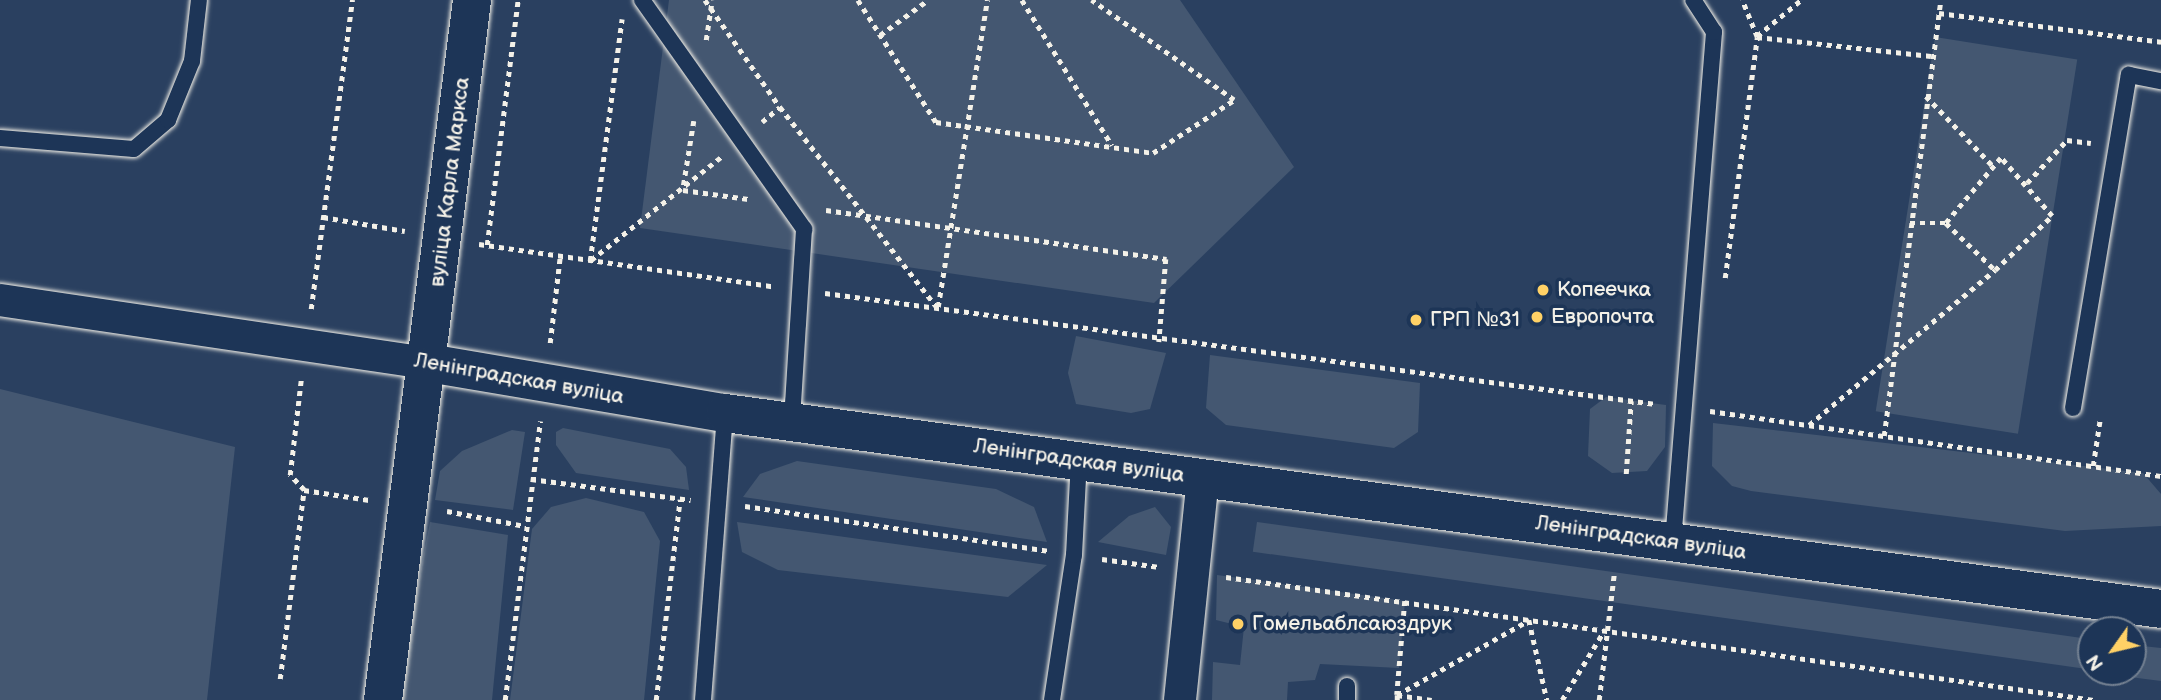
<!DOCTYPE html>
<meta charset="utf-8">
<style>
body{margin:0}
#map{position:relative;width:2161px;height:700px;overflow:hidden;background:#2a4060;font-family:"Balsamiq Sans",sans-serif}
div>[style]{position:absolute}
.green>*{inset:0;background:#445771;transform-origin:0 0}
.path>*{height:4.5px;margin-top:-2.25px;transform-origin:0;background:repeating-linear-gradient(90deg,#f4f1e8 0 5px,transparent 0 10px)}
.roads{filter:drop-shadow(0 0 2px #f4f1e8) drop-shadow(0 0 2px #f4f1e8)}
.service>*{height:16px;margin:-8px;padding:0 8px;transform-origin:8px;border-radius:8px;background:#1d3557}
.minor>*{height:32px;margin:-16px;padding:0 16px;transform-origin:16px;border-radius:16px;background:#1d3557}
.secondary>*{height:38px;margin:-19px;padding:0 19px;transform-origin:19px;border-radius:19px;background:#1d3557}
.dots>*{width:19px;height:19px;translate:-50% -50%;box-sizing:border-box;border:4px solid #1d3557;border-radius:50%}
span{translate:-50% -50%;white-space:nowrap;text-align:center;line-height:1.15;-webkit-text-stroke:7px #1d3557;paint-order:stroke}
.street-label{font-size:21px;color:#f4f1e8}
.poi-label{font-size:21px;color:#f4f1e8}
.left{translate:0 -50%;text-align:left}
.north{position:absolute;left:2077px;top:616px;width:70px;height:70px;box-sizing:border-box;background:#1d3557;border:2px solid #738091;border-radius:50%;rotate:236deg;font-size:19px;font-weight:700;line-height:28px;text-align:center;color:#f4f1e8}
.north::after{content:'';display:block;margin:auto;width:24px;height:32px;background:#ffd166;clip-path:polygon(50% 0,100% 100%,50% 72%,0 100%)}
</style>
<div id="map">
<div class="green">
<i style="clip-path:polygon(669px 0,1180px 0,1294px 167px,1154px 303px,640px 228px)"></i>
<i style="left:1935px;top:37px;width:144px;height:379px;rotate:9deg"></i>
<i style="clip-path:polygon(1076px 336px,1166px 353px,1150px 409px,1131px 413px,1076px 404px,1068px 373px)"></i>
<i style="clip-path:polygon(1210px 355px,1420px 383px,1418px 432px,1394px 448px,1226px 425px,1206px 408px)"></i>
<i style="clip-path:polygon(0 389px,235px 447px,207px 700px,0 700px)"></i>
<i style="clip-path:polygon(1606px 397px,1666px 405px,1665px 447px,1647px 471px,1612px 473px,1588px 456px,1590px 409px)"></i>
<i style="clip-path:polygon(1713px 423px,2143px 473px,2161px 494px,2161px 526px,2065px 531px,1751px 491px,1732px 486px,1712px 466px)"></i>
<i style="clip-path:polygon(563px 428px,670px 449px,686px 467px,689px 490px,576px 473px,556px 445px,556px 432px)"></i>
<i style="clip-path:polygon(512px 430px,525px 432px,513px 510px,435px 500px,440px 471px,462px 451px)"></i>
<i style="clip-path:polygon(797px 461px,996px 489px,1034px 507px,1047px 542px,743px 497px,760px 474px)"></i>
<i style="clip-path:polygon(586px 498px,644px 512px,660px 541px,644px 700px,510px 700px,532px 529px,551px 507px)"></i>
<i style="clip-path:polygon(1155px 507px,1171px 527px,1166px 555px,1098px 542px,1129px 516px)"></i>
<i style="clip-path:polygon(430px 522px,508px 535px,492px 700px,396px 700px)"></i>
<i style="clip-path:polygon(737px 522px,1047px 565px,1008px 597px,778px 570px,742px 552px)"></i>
<i style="left:1257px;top:522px;width:842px;height:30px;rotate:8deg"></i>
<i style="clip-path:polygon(1217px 575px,1405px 601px,1399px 668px,1320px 664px,1315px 680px,1288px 682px,1287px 700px,1212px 700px,1213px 662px,1240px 665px,1244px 627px,1216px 620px)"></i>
<i style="clip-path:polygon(2133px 645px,2161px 648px,2161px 681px,2091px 672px,2133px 672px)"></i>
</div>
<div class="path">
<i style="left:705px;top:0;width:131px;rotate:55deg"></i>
<i style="left:780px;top:107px;width:254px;rotate:51.9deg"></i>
<i style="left:858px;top:0;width:145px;rotate:57.4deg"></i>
<i style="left:936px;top:122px;width:219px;rotate:8.1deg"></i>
<i style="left:1153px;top:153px;width:97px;rotate:-33.2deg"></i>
<i style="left:1234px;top:100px;width:174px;rotate:-145deg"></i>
<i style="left:1022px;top:0;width:171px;rotate:58.2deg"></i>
<i style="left:1939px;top:13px;width:224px;rotate:7.4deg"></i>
<i style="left:880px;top:35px;width:59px;rotate:-36.1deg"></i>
<i style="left:1757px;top:36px;width:57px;rotate:-39.3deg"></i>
<i style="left:1757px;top:37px;width:175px;rotate:6.2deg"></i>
<i style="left:706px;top:40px;width:40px;rotate:-81.5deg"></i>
<i style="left:1926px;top:96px;width:97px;rotate:46.3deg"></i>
<i style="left:694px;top:121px;width:70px;rotate:99.1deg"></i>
<i style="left:683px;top:190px;width:66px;rotate:7.9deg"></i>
<i style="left:762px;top:122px;width:23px;rotate:-40deg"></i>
<i style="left:2027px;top:183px;width:59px;rotate:-47.1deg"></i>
<i style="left:2067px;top:140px;width:24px;rotate:7deg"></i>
<i style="left:826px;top:210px;width:344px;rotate:8.2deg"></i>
<i style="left:1166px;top:259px;width:83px;rotate:94.8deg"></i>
<i style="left:323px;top:217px;width:83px;rotate:9.7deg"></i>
<i style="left:1910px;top:223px;width:36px"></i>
<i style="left:479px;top:244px;width:296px;rotate:8.2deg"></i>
<i style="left:487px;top:245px;width:247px;rotate:-82.8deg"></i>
<i style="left:591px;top:260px;width:166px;rotate:-38.4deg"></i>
<i style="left:590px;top:261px;width:244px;rotate:-82.5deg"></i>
<i style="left:1725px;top:278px;width:243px;rotate:-82.4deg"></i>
<i style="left:1757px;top:37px;width:40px;rotate:-112deg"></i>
<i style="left:825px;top:293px;width:838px;rotate:7.61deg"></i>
<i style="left:938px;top:307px;width:311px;rotate:-80.9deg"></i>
<i style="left:311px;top:309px;width:312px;rotate:-82.4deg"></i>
<i style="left:550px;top:343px;width:87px;rotate:-83.4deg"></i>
<i style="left:1710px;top:411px;width:456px;rotate:8.2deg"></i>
<i style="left:1809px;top:425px;width:242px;rotate:-39.8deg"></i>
<i style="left:1995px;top:270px;width:79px;rotate:-43.5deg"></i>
<i style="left:2052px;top:216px;width:77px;rotate:-131.3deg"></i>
<i style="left:2001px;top:158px;width:85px;rotate:130.2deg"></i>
<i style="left:1946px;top:223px;width:68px;rotate:43.8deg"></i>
<i style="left:1884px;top:436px;width:440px;rotate:-82.6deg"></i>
<i style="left:2093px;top:466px;width:48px;rotate:-81.5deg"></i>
<i style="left:1626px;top:474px;width:73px;rotate:-86.1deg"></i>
<i style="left:531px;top:479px;width:161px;rotate:7.5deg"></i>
<i style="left:304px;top:490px;width:66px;rotate:8.7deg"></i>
<i style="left:745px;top:506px;width:306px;rotate:8.4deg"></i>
<i style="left:447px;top:511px;width:79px;rotate:10.9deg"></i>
<i style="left:1102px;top:559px;width:58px;rotate:8deg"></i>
<i style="left:1226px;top:577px;width:878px;rotate:8.06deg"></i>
<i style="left:1405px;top:601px;width:94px;rotate:94.9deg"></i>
<i style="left:1397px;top:695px;width:152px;rotate:-29.6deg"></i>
<i style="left:1529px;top:620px;width:82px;rotate:77.3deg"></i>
<i style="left:280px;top:679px;width:191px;rotate:-82.8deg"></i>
<i style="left:304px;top:490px;width:21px;rotate:-133deg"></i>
<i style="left:290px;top:475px;width:96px;rotate:-83.4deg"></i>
<i style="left:505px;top:700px;width:281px;rotate:-82.8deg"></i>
<i style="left:656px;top:700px;width:202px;rotate:-83.2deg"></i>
<i style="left:1397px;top:700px;width:5px;rotate:-90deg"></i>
<i style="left:1397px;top:695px;width:35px;rotate:8deg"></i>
<i style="left:1562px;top:700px;width:81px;rotate:-58.7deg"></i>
<i style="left:1599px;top:700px;width:126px;rotate:-83.2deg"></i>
</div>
<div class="roads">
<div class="service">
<i style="left:642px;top:0;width:281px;rotate:54.7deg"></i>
<i style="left:804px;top:229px;width:193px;rotate:93.6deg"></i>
<i style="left:0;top:138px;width:134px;rotate:4.7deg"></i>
<i style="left:134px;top:149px;width:45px;rotate:-40.5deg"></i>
<i style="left:168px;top:120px;width:64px;rotate:-67.9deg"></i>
<i style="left:192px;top:61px;width:61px;rotate:-83.5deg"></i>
<i style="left:2073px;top:408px;width:338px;rotate:-80.5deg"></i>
<i style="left:2129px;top:75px;width:33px;rotate:11deg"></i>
<i style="left:1673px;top:542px;width:512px;rotate:-85.4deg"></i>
<i style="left:1714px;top:32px;width:38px;rotate:-123deg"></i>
<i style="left:703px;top:700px;width:288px;rotate:-85.6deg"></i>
<i style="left:1052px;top:700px;width:147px;rotate:-81.4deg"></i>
<i style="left:1074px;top:555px;width:94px;rotate:-87deg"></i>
<i style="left:1347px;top:700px;width:14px;rotate:-90deg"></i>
</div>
<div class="minor">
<i style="left:0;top:300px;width:433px;rotate:8.4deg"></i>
<i style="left:1180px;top:700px;width:223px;rotate:-84.1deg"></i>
</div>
<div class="secondary">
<i style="left:428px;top:363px;width:301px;rotate:9.6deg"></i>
<i style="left:725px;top:413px;width:1449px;rotate:7.77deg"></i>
<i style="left:383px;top:700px;width:706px;rotate:-82.75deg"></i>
</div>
</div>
<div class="dots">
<i style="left:1543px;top:290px;background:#ffd166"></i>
<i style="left:1537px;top:317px;background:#ffd166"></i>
<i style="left:1416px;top:320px;background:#ffd166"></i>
<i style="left:1238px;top:624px;background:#ffd166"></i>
</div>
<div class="street-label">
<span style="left:450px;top:182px;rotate:-83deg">вуліца Карла Маркса</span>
<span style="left:519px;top:379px;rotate:10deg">Ленінградская вуліца</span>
<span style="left:1079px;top:461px;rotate:8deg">Ленінградская вуліца</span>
<span style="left:1641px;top:538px;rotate:8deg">Ленінградская вуліца</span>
</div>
<div class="poi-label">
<span class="left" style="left:1557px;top:290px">Копеечка</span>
<span class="left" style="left:1551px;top:317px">Европочта</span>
<span class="left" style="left:1430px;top:320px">ГРП №31</span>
<span class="left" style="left:1252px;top:624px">Гомельаблсаюздрук</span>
</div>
<div class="north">N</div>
</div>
